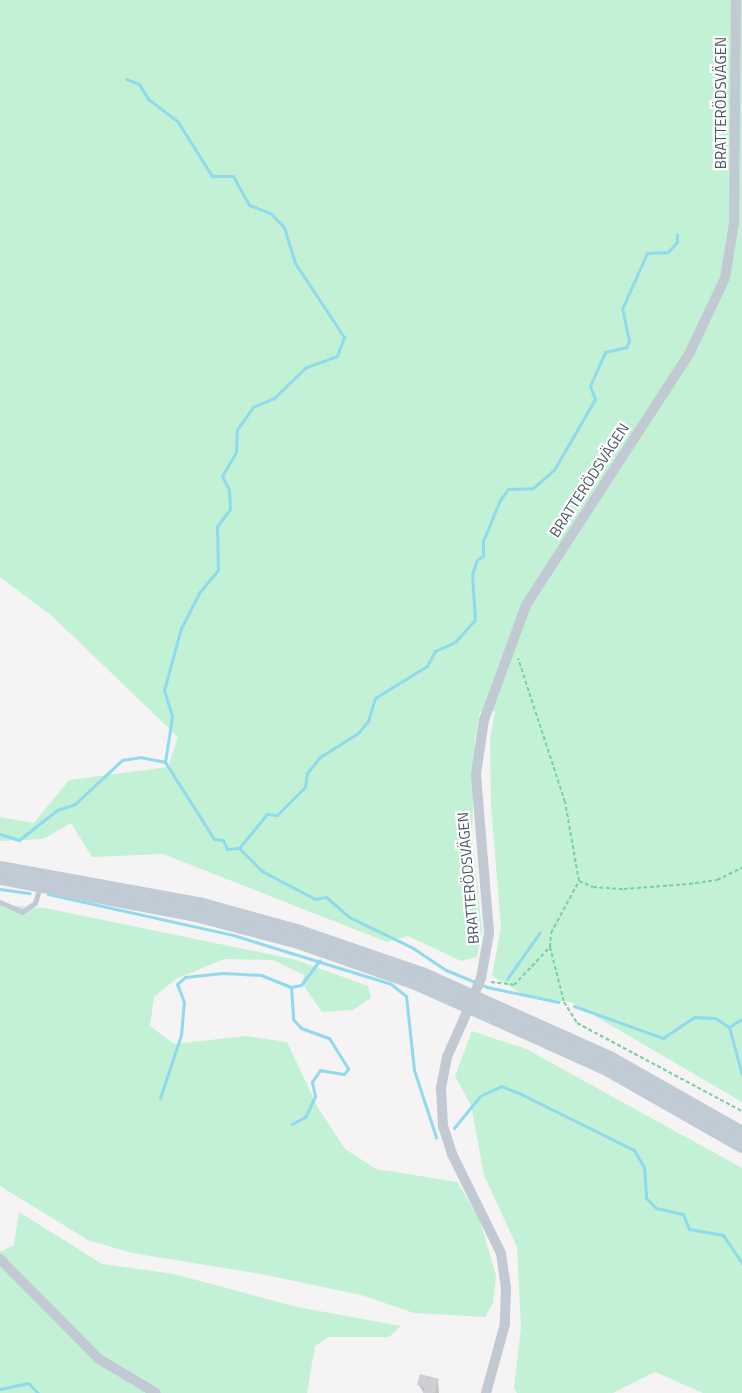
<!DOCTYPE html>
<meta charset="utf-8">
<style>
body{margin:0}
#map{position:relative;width:742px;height:1393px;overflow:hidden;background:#f5f3f3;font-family:"Titillium Web",sans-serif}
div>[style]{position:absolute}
.green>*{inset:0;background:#c3f1d5}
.shadow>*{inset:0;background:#0003}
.stream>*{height:3px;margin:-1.5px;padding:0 1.5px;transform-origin:1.5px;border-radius:1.5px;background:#90daee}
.building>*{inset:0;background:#cdcfd5}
.path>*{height:2px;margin-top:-1px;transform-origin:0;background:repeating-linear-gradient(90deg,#7ad0a6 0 4px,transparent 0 6.5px)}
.lane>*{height:5px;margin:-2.5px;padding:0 2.5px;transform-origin:2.5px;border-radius:2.5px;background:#c1cad2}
.street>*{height:10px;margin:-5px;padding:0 5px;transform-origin:5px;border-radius:5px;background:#c1cad2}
.secondary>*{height:14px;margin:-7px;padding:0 7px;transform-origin:7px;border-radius:7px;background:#c1cbd6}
.street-bridge>*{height:10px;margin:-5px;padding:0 5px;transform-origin:5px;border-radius:5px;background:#c1cad2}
span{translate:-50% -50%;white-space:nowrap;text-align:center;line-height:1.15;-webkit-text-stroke:4.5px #fff;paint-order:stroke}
.street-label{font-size:15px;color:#4a5661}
</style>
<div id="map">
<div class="green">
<i style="clip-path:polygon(0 0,742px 0,742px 1102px,571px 1002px,529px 998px,492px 976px,501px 927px,491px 805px,490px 740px,495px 711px,480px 712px,475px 741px,472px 836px,482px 931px,477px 957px,461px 961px,408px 936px,387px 942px,163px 854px,92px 857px,71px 823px,43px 839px,0 841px,0 817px,34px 823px,69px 780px,168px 767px,178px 737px,52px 616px,0 577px)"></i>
<i style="clip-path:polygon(0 905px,45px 908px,293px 959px,368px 986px,371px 998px,353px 1010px,322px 1012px,302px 983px,304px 975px,273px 960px,224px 959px,176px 979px,154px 997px,150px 1026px,174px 1044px,246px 1036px,287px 1042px,317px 1106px,345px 1149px,376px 1169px,457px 1182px,479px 1218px,496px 1275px,493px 1303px,485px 1317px,414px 1313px,361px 1295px,261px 1274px,132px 1253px,88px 1240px,0 1186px)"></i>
<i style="clip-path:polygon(472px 1031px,526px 1049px,742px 1168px,742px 1393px,703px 1393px,655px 1372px,613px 1393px,517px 1393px,514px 1388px,521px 1327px,517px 1247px,484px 1175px,471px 1105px,455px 1076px)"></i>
<i style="clip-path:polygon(19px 1212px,102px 1264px,174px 1274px,297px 1307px,401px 1326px,389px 1337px,329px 1337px,315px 1346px,307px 1393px,0 1393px,0 1252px,14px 1245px)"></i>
</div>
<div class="shadow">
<i style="clip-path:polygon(438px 1380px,439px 1393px,424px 1393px,418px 1384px)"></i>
</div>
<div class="stream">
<i style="left:126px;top:79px;width:14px;rotate:21deg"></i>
<i style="left:139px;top:84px;width:17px;rotate:59deg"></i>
<i style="left:148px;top:99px;width:38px;rotate:37deg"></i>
<i style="left:178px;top:122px;width:64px;rotate:57.8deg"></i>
<i style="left:212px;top:176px;width:21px"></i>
<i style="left:233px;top:176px;width:33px;rotate:61deg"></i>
<i style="left:249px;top:205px;width:22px;rotate:21deg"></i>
<i style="left:270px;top:213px;width:20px;rotate:45deg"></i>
<i style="left:284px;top:227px;width:38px;rotate:73deg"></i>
<i style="left:295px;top:263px;width:89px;rotate:56.5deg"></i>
<i style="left:344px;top:337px;width:20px;rotate:110deg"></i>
<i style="left:337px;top:356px;width:33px;rotate:160deg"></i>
<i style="left:306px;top:367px;width:45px;rotate:135.9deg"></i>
<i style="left:274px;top:398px;width:23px;rotate:157deg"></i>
<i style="left:253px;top:407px;width:28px;rotate:125deg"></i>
<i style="left:237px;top:430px;width:22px;rotate:93deg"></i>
<i style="left:236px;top:452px;width:28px;rotate:120deg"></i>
<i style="left:222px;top:476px;width:16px;rotate:63deg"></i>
<i style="left:229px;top:490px;width:19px;rotate:87deg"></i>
<i style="left:230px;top:509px;width:21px;rotate:127deg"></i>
<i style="left:217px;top:526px;width:44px;rotate:88.7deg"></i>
<i style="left:218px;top:570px;width:30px;rotate:130deg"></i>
<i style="left:199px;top:593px;width:39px;rotate:117deg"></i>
<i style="left:181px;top:628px;width:64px;rotate:105.3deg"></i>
<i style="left:164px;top:690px;width:28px;rotate:73deg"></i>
<i style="left:172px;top:717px;width:46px;rotate:98.8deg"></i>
<i style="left:0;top:834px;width:20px;rotate:18deg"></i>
<i style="left:19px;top:840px;width:48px;rotate:-38.3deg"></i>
<i style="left:57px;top:810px;width:19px;rotate:-18deg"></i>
<i style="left:75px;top:804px;width:64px;rotate:-43.1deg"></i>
<i style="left:122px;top:760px;width:18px;rotate:-9deg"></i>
<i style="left:140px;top:757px;width:25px;rotate:11deg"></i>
<i style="left:165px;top:762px;width:91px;rotate:57.5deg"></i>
<i style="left:214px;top:839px;width:9px;rotate:6deg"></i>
<i style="left:223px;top:840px;width:10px;rotate:66deg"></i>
<i style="left:227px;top:849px;width:12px;rotate:-5deg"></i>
<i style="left:239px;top:848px;width:33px;rotate:45deg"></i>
<i style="left:262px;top:871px;width:60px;rotate:27.8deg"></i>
<i style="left:315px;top:899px;width:11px;rotate:-10deg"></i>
<i style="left:326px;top:897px;width:30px;rotate:41deg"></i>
<i style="left:349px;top:917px;width:71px;rotate:25.8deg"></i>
<i style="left:413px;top:948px;width:40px;rotate:34deg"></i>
<i style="left:446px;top:970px;width:44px;rotate:22.5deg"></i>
<i style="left:487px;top:987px;width:73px;rotate:11.9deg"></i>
<i style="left:239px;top:848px;width:44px;rotate:-50.5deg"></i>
<i style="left:267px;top:814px;width:10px;rotate:6deg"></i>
<i style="left:277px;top:815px;width:40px;rotate:-45deg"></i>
<i style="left:305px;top:787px;width:14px;rotate:-82deg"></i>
<i style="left:307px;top:773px;width:21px;rotate:-51deg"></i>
<i style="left:320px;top:757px;width:45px;rotate:-32.3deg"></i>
<i style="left:358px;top:733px;width:16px;rotate:-50deg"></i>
<i style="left:368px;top:721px;width:24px;rotate:-73deg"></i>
<i style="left:375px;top:698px;width:61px;rotate:-31.6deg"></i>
<i style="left:427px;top:666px;width:17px;rotate:-62deg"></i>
<i style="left:435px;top:651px;width:22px;rotate:-24deg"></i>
<i style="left:455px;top:642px;width:30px;rotate:-48deg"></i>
<i style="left:475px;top:620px;width:45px;rotate:-93.8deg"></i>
<i style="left:472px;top:575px;width:16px;rotate:-72deg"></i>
<i style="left:477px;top:560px;width:7px;rotate:-34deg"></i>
<i style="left:483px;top:556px;width:15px;rotate:-90deg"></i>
<i style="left:483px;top:541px;width:44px;rotate:-67.5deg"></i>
<i style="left:500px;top:500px;width:14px;rotate:-54deg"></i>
<i style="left:508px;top:489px;width:25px;rotate:-2deg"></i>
<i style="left:533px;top:488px;width:28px;rotate:-41deg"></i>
<i style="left:554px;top:470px;width:82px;rotate:-60deg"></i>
<i style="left:595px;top:399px;width:14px;rotate:-111deg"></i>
<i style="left:590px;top:386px;width:37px;rotate:-66deg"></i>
<i style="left:605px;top:352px;width:22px;rotate:-13deg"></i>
<i style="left:626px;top:347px;width:7px;rotate:-63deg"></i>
<i style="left:629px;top:341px;width:33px;rotate:-102deg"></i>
<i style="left:622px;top:309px;width:61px;rotate:-65.9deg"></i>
<i style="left:647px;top:253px;width:21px;rotate:-3deg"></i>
<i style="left:668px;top:252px;width:13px;rotate:-48deg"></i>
<i style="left:677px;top:242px;width:8px;rotate:-90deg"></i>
<i style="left:0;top:889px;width:30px;rotate:8deg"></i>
<i style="left:48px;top:894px;width:189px;rotate:12.5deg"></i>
<i style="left:233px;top:935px;width:165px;rotate:17.2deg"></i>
<i style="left:391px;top:984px;width:19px;rotate:39deg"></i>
<i style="left:406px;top:996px;width:74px;rotate:83.8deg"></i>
<i style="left:414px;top:1070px;width:71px;rotate:71.8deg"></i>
<i style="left:507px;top:979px;width:57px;rotate:-54.9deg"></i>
<i style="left:291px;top:987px;width:32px;rotate:86deg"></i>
<i style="left:293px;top:1019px;width:12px;rotate:48deg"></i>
<i style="left:301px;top:1028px;width:30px;rotate:20deg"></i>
<i style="left:329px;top:1038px;width:36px;rotate:58deg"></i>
<i style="left:348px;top:1069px;width:6px;rotate:129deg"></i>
<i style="left:344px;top:1074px;width:24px;rotate:-171deg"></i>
<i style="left:320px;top:1070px;width:14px;rotate:124deg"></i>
<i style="left:312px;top:1082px;width:14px;rotate:78deg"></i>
<i style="left:315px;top:1096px;width:23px;rotate:115deg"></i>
<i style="left:305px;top:1117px;width:15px;rotate:152deg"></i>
<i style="left:574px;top:1006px;width:95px;rotate:19.8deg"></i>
<i style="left:663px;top:1038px;width:37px;rotate:-34deg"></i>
<i style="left:694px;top:1017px;width:21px;rotate:3deg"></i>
<i style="left:715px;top:1018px;width:17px;rotate:33deg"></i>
<i style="left:729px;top:1027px;width:15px;rotate:-32deg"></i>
<i style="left:729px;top:1027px;width:50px;rotate:74.8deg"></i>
<i style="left:160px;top:1098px;width:66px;rotate:-71.6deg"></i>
<i style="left:181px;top:1035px;width:33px;rotate:-85deg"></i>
<i style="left:184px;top:1002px;width:19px;rotate:-111deg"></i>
<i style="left:177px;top:984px;width:11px;rotate:-41deg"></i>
<i style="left:185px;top:977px;width:38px;rotate:-6deg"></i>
<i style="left:223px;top:973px;width:38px;rotate:3deg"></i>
<i style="left:261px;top:975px;width:32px;rotate:22deg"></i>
<i style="left:291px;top:987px;width:10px;rotate:-11deg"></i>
<i style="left:301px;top:985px;width:31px;rotate:-53deg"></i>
<i style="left:454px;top:1128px;width:41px;rotate:-50.9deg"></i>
<i style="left:480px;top:1096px;width:23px;rotate:-25deg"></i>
<i style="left:501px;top:1086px;width:24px;rotate:22deg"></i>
<i style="left:523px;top:1095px;width:124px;rotate:26.4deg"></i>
<i style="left:634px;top:1150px;width:20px;rotate:60deg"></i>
<i style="left:644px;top:1167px;width:31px;rotate:86deg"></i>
<i style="left:646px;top:1198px;width:14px;rotate:45deg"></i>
<i style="left:656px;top:1208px;width:28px;rotate:13deg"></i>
<i style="left:683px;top:1214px;width:16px;rotate:68deg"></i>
<i style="left:689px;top:1229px;width:35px;rotate:10deg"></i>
<i style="left:723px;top:1235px;width:34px;rotate:56deg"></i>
<i style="left:0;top:1389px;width:29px;rotate:-12deg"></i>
<i style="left:28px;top:1383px;width:14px;rotate:45deg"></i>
</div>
<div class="building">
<i style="clip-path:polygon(420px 1374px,439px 1379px,435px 1393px,423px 1393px,425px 1387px,417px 1385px)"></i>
</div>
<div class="path">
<i style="left:579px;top:881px;width:15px;rotate:23deg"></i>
<i style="left:593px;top:887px;width:31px;rotate:4deg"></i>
<i style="left:624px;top:889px;width:65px;rotate:-4.4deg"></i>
<i style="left:689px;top:884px;width:28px;rotate:-8deg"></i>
<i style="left:717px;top:880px;width:28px;rotate:-26deg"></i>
<i style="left:550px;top:947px;width:57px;rotate:75.7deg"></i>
<i style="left:564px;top:1002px;width:25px;rotate:58deg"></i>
<i style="left:577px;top:1023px;width:187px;rotate:28.1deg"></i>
<i style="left:491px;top:982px;width:23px;rotate:7deg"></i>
<i style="left:514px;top:985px;width:52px;rotate:-46.5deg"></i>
<i style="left:550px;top:947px;width:14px;rotate:-86deg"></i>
<i style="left:551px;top:933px;width:59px;rotate:-61.7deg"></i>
<i style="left:579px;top:881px;width:80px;rotate:-100deg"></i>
<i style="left:565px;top:802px;width:151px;rotate:-108.1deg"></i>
</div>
<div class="lane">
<i style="left:0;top:902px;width:24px;rotate:24deg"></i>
<i style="left:22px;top:912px;width:16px;rotate:-35deg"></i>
<i style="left:35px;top:903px;width:17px;rotate:-73deg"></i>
</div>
<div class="street">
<i style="left:481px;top:978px;width:46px;rotate:-79.9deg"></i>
<i style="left:489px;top:933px;width:160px;rotate:-94.7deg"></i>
<i style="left:476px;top:774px;width:55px;rotate:-81.6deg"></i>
<i style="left:484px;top:720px;width:122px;rotate:-69.9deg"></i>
<i style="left:526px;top:605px;width:302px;rotate:-57deg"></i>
<i style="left:690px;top:352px;width:82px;rotate:-64.7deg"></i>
<i style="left:725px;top:278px;width:56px;rotate:-80.7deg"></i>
<i style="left:734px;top:223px;width:223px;rotate:-89.5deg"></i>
<i style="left:463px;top:1021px;width:39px;rotate:114deg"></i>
<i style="left:447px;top:1057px;width:32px;rotate:101deg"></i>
<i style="left:441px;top:1088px;width:38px;rotate:87deg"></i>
<i style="left:443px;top:1126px;width:29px;rotate:72deg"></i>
<i style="left:452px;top:1154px;width:110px;rotate:63.7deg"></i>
<i style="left:501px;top:1253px;width:35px;rotate:82deg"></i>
<i style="left:506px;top:1288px;width:36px;rotate:92deg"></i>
<i style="left:505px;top:1324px;width:72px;rotate:105.4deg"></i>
<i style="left:0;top:1259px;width:141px;rotate:45.3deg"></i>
<i style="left:99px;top:1359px;width:66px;rotate:30.8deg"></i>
</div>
<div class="secondary">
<i style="left:0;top:868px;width:202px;rotate:10.3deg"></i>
<i style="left:199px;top:904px;width:105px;rotate:15.5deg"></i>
<i style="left:300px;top:932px;width:129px;rotate:19deg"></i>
<i style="left:422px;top:974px;width:206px;rotate:24.1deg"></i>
<i style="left:610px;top:1058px;width:152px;rotate:29.6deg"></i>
<i style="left:0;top:878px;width:199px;rotate:10.7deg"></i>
<i style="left:196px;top:915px;width:106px;rotate:14.8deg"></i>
<i style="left:298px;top:942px;width:127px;rotate:19.3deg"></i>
<i style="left:418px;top:984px;width:205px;rotate:24.2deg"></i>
<i style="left:605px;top:1068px;width:158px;rotate:29.7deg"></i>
</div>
<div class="street-bridge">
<i style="left:463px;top:1021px;width:47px;rotate:-67.3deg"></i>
</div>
<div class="street-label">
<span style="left:721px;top:103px;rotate:-90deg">BRATTERÖDSVÄGEN</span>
<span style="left:589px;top:480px;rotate:-57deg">BRATTERÖDSVÄGEN</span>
<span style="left:468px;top:878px;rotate:-95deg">BRATTERÖDSVÄGEN</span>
</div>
</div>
